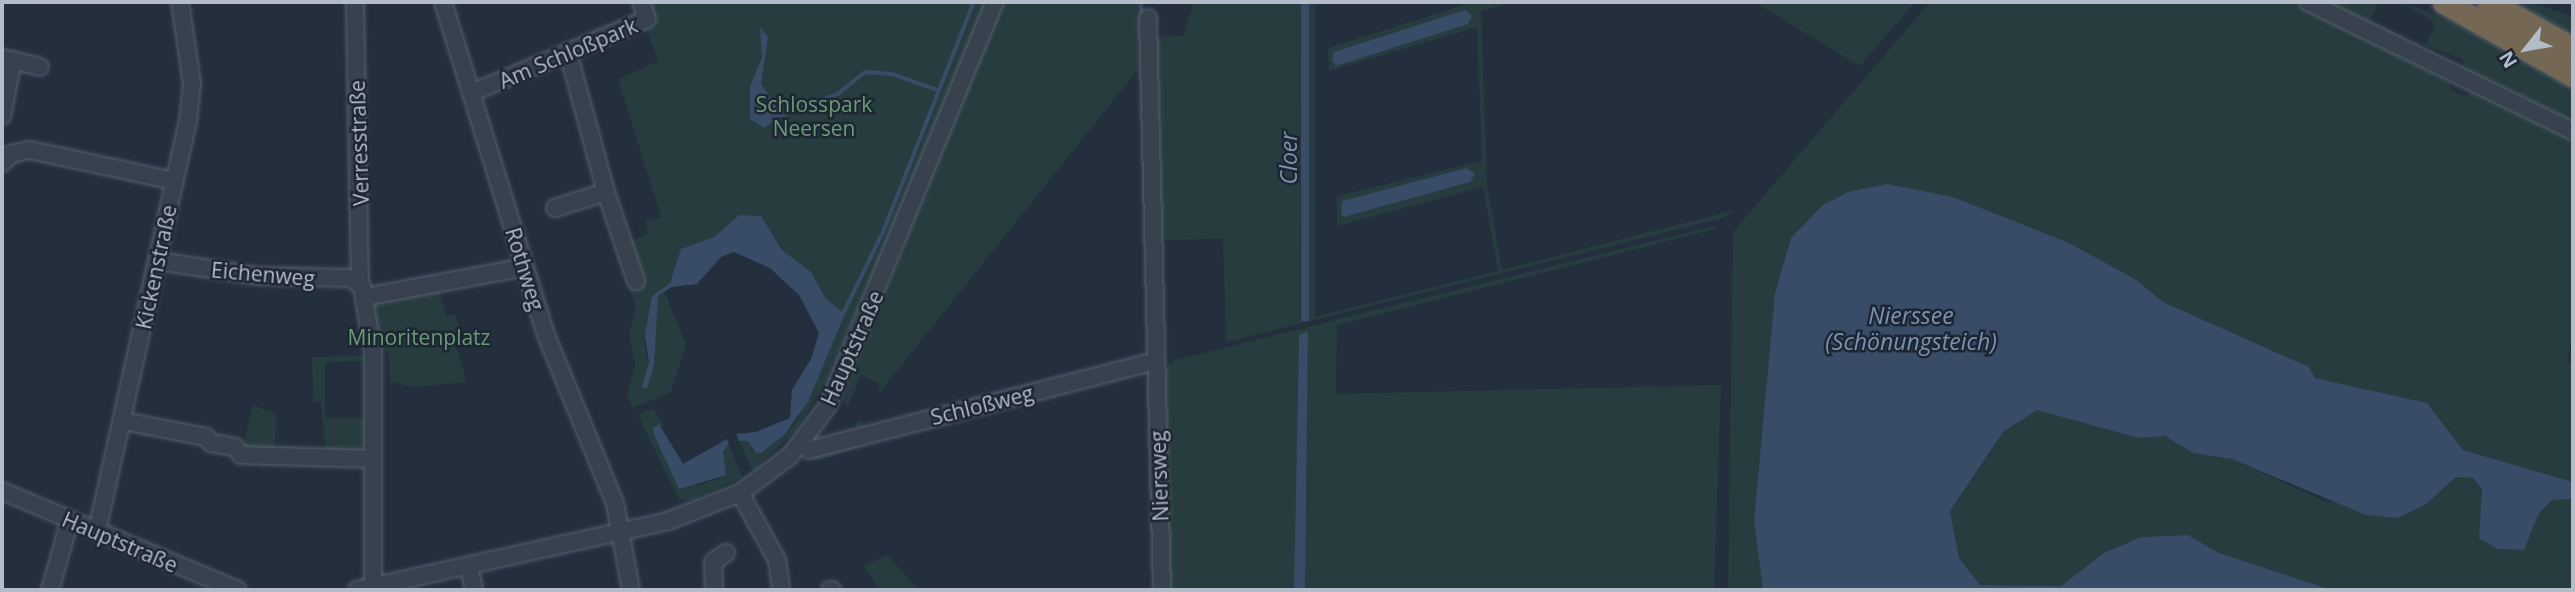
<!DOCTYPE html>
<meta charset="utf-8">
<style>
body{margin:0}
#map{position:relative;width:2575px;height:592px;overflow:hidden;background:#242f3e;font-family:"Open Sans",sans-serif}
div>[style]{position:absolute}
.green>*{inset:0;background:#263c3f}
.water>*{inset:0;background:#394c67;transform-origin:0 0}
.stream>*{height:3.5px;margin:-1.75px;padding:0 1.75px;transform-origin:1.75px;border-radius:1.75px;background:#394c67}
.roads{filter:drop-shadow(0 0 2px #565f6c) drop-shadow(0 0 2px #565f6c)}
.minor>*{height:16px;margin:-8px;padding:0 8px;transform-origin:8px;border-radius:8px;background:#38414e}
.highway>*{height:23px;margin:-11.5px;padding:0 11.5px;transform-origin:11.5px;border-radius:11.5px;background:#746855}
span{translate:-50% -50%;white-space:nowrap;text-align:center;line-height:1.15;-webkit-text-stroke:5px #1d2633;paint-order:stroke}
.street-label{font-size:21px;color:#b4bcc9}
.park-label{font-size:21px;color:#6b9a76}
.water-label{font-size:23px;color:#7c92b1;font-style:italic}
.frame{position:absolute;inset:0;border:4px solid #b4bcc9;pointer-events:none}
.north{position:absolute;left:2491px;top:14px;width:70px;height:70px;-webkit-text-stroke:5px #1d2633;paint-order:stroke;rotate:239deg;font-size:19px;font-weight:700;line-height:28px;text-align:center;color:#b4bcc9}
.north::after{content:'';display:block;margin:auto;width:24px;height:32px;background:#b4bcc9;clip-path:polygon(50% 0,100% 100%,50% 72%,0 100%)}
</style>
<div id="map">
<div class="green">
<i style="clip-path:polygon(647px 2px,986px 2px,879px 270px,868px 284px,825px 382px,797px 429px,753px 471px,739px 441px,749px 441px,752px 449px,784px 435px,794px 424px,808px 402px,845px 314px,826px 299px,811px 272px,782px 250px,761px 216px,738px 215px,714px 237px,682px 249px,670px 283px,652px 296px,645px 343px,650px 380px,657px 296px,664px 291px,686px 345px,670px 393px,632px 408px,627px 394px,635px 365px,629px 334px,636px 306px,629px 288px,641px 283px,629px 243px,648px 233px,646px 221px,661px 217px,618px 79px,659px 61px,645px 27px)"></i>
<i style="clip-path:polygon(1001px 2px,1144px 2px,1153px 358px,866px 431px,858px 430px,855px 424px,859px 419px,867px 430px,1147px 359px,1140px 67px,880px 392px,878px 383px,861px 375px,848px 406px,842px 402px)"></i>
<i style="clip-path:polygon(evenodd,1194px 2px,1301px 2px,1300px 321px,1308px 318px,1309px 2px,1315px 2px,1315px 317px,1498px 271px,1483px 187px,1337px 226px,1337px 196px,1482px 161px,1477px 27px,1329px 71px,1328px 48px,1473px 2px,1514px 2px,1481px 11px,1487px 183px,1502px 270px,1735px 210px,1726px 217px,1226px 342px,1223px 239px,1158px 240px,1153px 37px,1183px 36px,1194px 2px,1471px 168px,1470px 182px,1344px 217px,1341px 214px,1342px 201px,1471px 168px)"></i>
<i style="clip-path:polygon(1754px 2px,1915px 2px,1860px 66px)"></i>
<i style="clip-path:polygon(1930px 2px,2298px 2px,2437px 71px,2449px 82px,2452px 91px,2462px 96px,2479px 91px,2573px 136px,2573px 333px,2567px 361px,2573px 363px,2573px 482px,2463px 450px,2427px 403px,2315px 378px,2309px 367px,2163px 302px,2135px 279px,2069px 243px,1953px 197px,1791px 238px,1775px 293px,1754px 519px,1763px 590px,1728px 590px,1733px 232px)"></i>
<i style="clip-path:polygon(2320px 2px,2379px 2px,2370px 19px,2401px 36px,2390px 37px)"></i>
<i style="clip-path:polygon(2400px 2px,2467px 26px,2573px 84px,2573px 124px,2461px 69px,2464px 60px,2425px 45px,2435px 27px,2430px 19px)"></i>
<i style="clip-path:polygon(2512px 2px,2532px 2px,2573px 17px,2573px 35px)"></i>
<i style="clip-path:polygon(1714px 226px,1719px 228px,1337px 325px,1336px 394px,1721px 385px,1714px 590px,1305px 590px,1308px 332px,1299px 335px,1294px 590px,1166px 590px,1161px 374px,1175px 360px)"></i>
<i style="clip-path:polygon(438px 288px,447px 316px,455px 314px,463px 340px,455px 343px,467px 382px,414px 387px,390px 382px,389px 355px,379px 344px,371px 304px)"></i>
<i style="clip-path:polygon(364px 356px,365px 361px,325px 362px,325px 418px,366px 418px,366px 443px,359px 452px,326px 453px,321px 402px,313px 402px,312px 357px)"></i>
<i style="clip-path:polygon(1138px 369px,1153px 371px,1159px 590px,1153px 590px,1147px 372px,888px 437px,814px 462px,818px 451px)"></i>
<i style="clip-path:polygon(252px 405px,276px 413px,275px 456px,250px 453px,244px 445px)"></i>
<i style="clip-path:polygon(653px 408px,664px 426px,654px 426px,655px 437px,698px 486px,726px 475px,723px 452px,729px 444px,742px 477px,693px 500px,679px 500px,638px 415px)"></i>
<i style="clip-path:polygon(2037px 410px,2138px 438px,2165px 436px,2193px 453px,2232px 459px,2326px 502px,2425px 505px,2456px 477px,2473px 478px,2482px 489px,2479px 538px,2524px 550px,2539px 513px,2552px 500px,2573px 499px,2573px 590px,2332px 590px,2219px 553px,2188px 535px,2141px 537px,2104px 553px,2061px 586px,1980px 585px,1959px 558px,1950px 511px,2003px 432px)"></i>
<i style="clip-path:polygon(887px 555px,919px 590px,879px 590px,864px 566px)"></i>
</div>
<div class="water">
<i style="left:1301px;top:2px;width:8px;height:319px"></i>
<i style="clip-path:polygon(1465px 10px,1472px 16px,1468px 24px,1336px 66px,1332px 60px,1334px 52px)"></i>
<i style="clip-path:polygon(760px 27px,768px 37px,761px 84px,783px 115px,764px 128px,750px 119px,750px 86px,762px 58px)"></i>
<i style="clip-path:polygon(1467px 168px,1475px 174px,1470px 182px,1344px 217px,1341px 214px,1342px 201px)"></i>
<i style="clip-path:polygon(1887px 184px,1953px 197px,2069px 243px,2135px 279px,2163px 302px,2309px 367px,2315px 378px,2427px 403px,2463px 450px,2573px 482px,2573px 499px,2552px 500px,2539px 513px,2524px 550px,2498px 549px,2479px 538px,2482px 489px,2473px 478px,2456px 477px,2425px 505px,2397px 518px,2366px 515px,2232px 459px,2193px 453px,2165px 436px,2138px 438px,2037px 410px,2003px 432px,1950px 511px,1959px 558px,1980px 585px,2061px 586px,2104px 553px,2141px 537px,2188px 535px,2219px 553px,2332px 590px,1763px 590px,1754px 520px,1775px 293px,1791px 238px,1823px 205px,1848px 192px)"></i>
<i style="clip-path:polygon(739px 215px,761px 216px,782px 250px,811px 272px,826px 299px,845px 314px,808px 402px,784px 435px,761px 453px,756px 453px,748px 441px,739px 441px,736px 434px,756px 432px,790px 418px,792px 390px,811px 359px,819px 333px,799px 295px,770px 268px,734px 252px,721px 257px,697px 284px,672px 287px,658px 296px,654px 365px,647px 388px,642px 388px,649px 362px,645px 335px,652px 296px,670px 283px,681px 249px,714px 237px)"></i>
<i style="clip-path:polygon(1308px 332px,1305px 590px,1294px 590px,1299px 334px)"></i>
<i style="clip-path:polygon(659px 424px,683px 464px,727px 439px,729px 444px,723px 452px,726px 475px,679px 489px,655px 437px,653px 428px)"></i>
</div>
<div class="stream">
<i style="left:1141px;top:2px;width:15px;rotate:86deg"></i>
<i style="left:783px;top:115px;width:59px;rotate:-20.9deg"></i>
<i style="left:838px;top:94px;width:35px;rotate:-39deg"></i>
<i style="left:865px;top:72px;width:27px;rotate:4deg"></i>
<i style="left:892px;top:74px;width:49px;rotate:19.2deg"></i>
<i style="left:844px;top:312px;width:91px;rotate:-64deg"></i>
<i style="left:884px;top:230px;width:245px;rotate:-68.5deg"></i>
</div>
<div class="roads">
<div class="minor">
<i style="left:355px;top:2px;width:282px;rotate:89deg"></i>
<i style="left:443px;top:2px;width:349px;rotate:72.8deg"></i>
<i style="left:546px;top:335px;width:182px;rotate:67.7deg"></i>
<i style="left:615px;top:503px;width:88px;rotate:79.6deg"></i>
<i style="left:2308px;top:2px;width:295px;rotate:26deg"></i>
<i style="left:1148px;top:18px;width:572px;rotate:88.6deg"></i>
<i style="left:2px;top:58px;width:39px;rotate:13deg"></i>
<i style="left:471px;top:93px;width:191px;rotate:-22.8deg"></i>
<i style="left:647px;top:19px;width:18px;rotate:-109deg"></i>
<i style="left:2px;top:116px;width:57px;rotate:-78.9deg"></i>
<i style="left:2px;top:163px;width:13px;rotate:-45deg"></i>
<i style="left:11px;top:154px;width:19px;rotate:-12deg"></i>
<i style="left:30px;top:150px;width:147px;rotate:12.1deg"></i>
<i style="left:606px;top:192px;width:94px;rotate:71.4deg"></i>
<i style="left:555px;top:208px;width:53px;rotate:-17.4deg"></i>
<i style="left:606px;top:192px;width:145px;rotate:-105.2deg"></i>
<i style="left:157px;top:261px;width:101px;rotate:8.5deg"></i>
<i style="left:257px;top:276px;width:92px;rotate:1.2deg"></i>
<i style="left:349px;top:278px;width:15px;rotate:32deg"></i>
<i style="left:362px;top:286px;width:67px;rotate:80.5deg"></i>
<i style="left:373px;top:352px;width:236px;rotate:90deg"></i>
<i style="left:365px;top:297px;width:163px;rotate:-10.6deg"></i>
<i style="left:123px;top:421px;width:85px;rotate:10.9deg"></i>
<i style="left:206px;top:437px;width:8px;rotate:50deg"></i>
<i style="left:211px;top:443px;width:24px;rotate:9deg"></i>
<i style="left:235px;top:447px;width:10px;rotate:53deg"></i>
<i style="left:241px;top:455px;width:132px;rotate:1.7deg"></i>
<i style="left:809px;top:450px;width:358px;rotate:-14.4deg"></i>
<i style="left:2px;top:491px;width:256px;rotate:22.8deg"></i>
<i style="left:740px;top:493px;width:77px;rotate:61.1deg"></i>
<i style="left:777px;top:560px;width:30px;rotate:82deg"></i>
<i style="left:97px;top:531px;width:419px;rotate:-77.5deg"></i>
<i style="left:188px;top:122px;width:38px;rotate:-84deg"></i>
<i style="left:192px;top:84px;width:83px;rotate:-98.3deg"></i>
<i style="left:469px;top:566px;width:25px;rotate:78deg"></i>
<i style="left:50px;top:590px;width:73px;rotate:-74.1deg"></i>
<i style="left:357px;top:590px;width:319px;rotate:-12.5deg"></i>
<i style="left:668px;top:521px;width:77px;rotate:-21.3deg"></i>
<i style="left:740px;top:493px;width:62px;rotate:-36.5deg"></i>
<i style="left:790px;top:456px;width:61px;rotate:-52.9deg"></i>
<i style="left:827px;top:407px;width:438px;rotate:-67.5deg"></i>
<i style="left:714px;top:590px;width:28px;rotate:-92deg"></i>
<i style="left:713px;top:562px;width:16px;rotate:-35deg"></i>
<i style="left:830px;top:590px;width:2px"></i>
</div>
<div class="highway">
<i style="left:2444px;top:2px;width:148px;rotate:29.5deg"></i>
<i style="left:2489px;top:2px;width:96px;rotate:29.2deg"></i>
</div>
</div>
<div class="street-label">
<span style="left:568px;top:53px;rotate:-23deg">Am Schloßpark</span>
<span style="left:359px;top:143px;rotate:-92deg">Verresstraße</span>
<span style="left:156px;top:267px;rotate:-78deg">Kickenstraße</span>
<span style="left:525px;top:269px;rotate:73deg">Rothweg</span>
<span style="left:263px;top:274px;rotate:5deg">Eichenweg</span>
<span style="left:852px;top:348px;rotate:-66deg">Hauptstraße</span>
<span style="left:982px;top:405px;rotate:-14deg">Schloßweg</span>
<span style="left:1159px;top:476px;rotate:-92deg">Niersweg</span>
<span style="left:120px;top:542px;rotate:23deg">Hauptstraße</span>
</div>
<div class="park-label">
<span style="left:814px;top:116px">Schlosspark<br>Neersen</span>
<span style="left:419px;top:337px">Minoritenplatz</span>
</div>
<div class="water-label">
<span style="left:1288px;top:158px;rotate:-90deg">Cloer</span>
<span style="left:1911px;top:328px">Nierssee<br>(Schönungsteich)</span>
</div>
<div class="frame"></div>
<div class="north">N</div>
</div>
